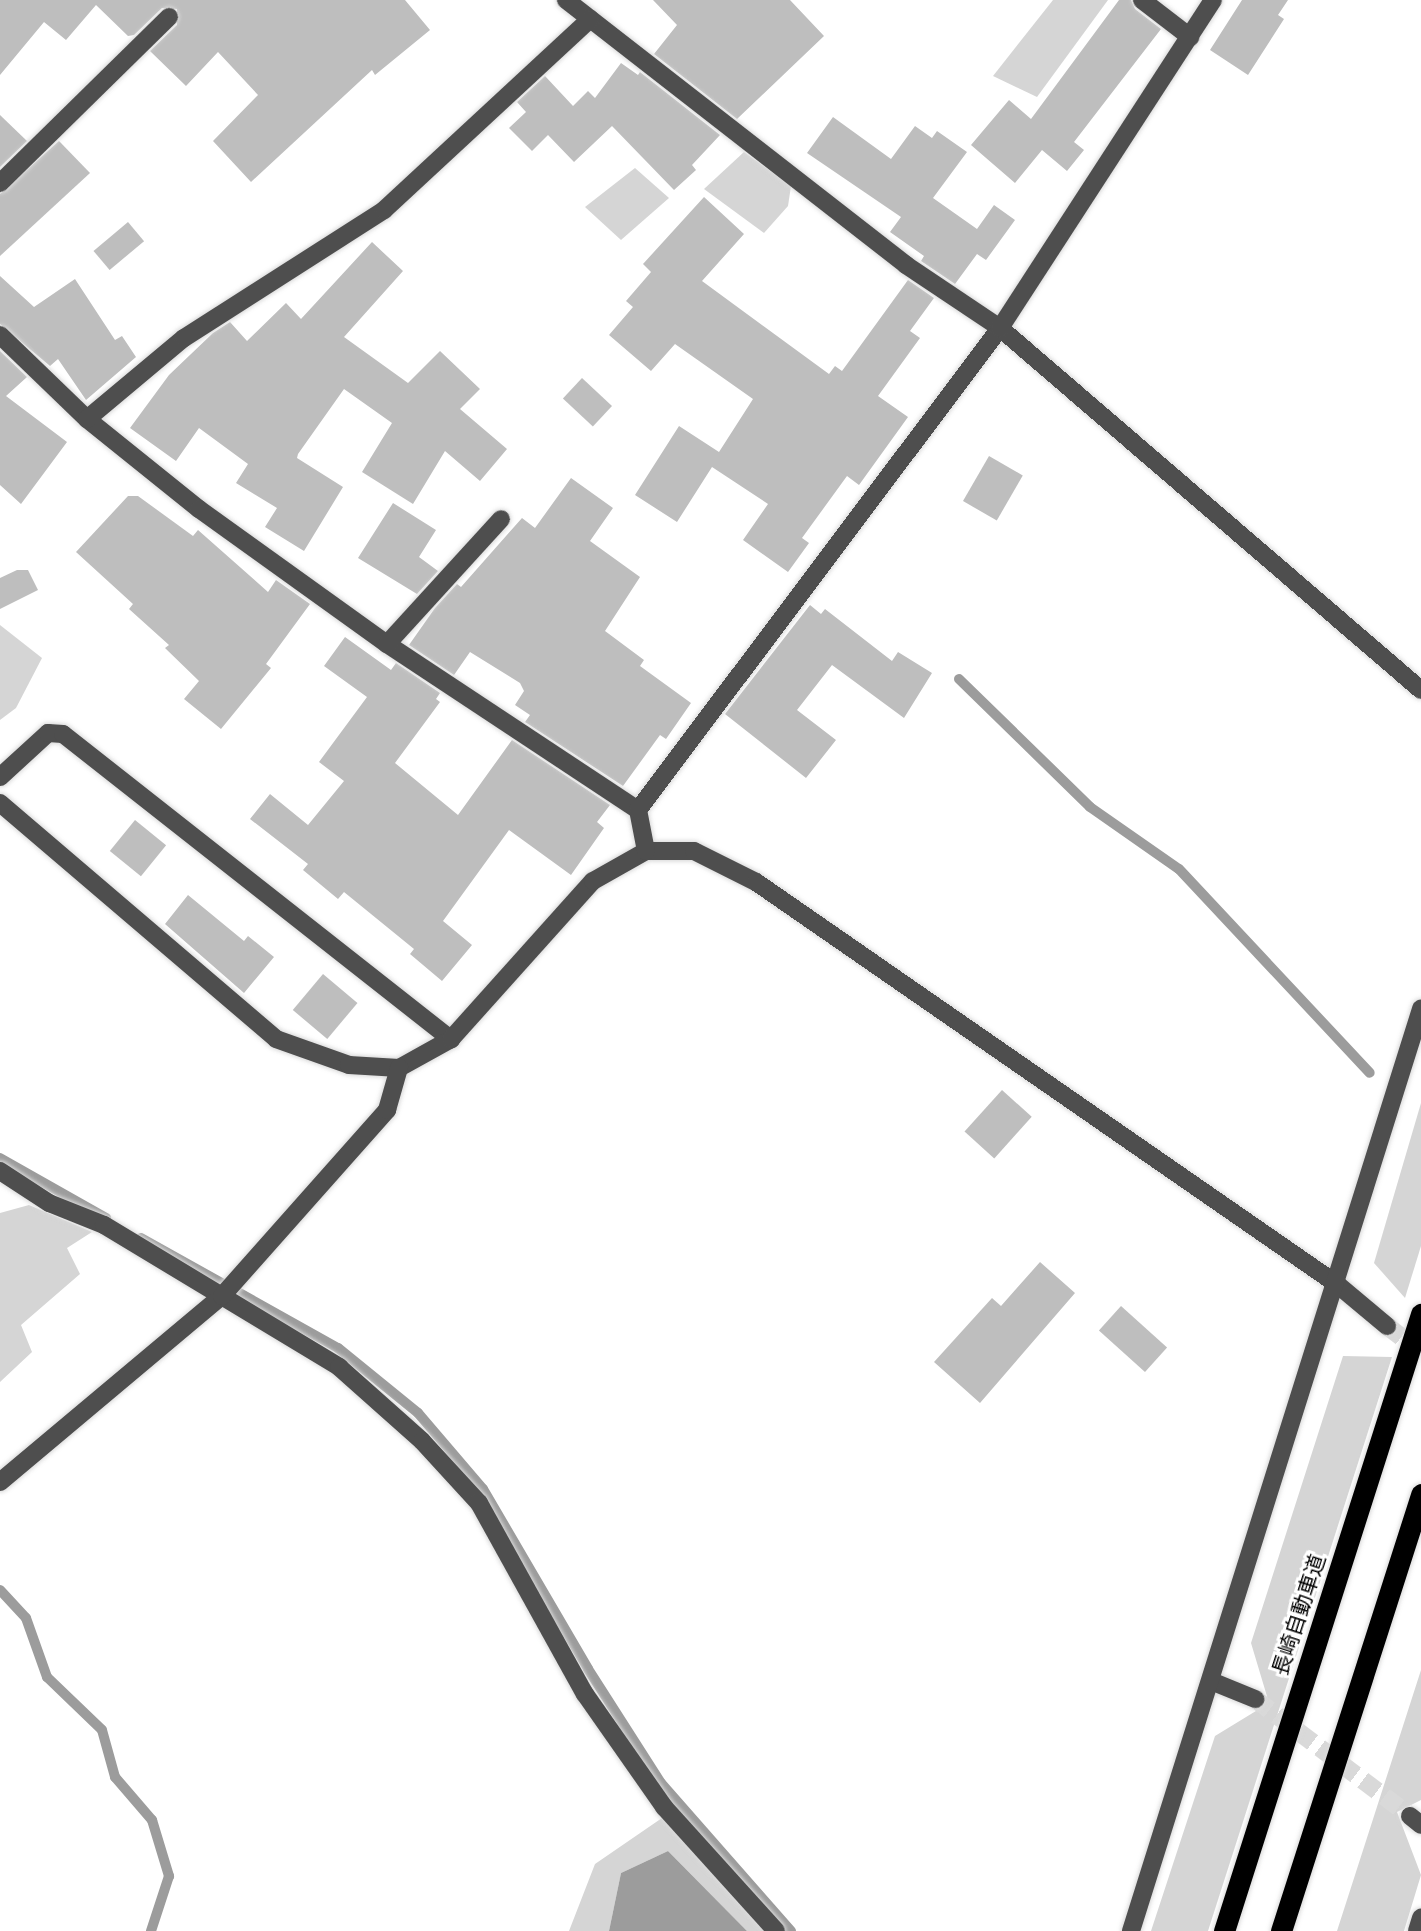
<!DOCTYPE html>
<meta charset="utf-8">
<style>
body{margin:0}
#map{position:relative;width:1421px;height:1931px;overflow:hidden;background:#fff;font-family:Arial,"Noto Sans JP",sans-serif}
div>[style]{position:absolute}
.green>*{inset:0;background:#d5d5d5}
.water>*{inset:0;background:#9c9c9c}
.stream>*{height:10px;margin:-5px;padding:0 5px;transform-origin:5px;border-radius:5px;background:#9c9c9c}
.building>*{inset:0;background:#bebebe;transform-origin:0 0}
.minor-tunnel>*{height:18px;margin-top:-9px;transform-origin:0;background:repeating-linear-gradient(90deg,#d9d9d9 0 18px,transparent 0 27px)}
.roads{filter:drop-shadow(0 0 2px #dbdbdb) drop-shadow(0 0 2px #dbdbdb)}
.minor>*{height:18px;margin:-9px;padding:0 9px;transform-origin:9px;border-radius:9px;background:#4e4e4e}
.highway>*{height:21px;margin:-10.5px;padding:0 10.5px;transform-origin:10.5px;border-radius:10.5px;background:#000}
span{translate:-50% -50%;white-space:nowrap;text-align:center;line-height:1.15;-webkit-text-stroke:6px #fff;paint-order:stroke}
.street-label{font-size:21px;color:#000}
</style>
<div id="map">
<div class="green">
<i style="clip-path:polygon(1053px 0,1108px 0,1037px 97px,993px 76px)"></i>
<i style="clip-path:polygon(744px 152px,791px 186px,788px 206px,764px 233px,704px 189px)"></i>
<i style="clip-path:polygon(635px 168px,669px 198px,621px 240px,585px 207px)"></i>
<i style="clip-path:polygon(0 625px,42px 658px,16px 708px,0 720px)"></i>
<i style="clip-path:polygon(1421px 1103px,1421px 1246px,1405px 1298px,1374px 1263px)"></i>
<i style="clip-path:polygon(29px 1205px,92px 1232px,67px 1248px,80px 1274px,21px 1325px,32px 1352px,0 1382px,0 1213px)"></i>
<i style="clip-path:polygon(1343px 1356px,1392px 1357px,1208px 1931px,1151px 1931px,1215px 1736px,1269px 1703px,1251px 1643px)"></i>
<i style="clip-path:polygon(1421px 1670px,1421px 1800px,1397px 1812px,1421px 1875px,1404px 1931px,1337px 1931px)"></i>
<i style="clip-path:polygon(662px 1818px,768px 1931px,747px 1931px,668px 1851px,621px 1873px,609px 1931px,569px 1931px,595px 1864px)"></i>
</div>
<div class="water">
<i style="clip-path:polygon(668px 1851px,747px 1931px,609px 1931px,621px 1873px)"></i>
</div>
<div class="stream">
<i style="left:959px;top:679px;width:183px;rotate:44.3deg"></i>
<i style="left:1090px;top:807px;width:108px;rotate:34.9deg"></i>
<i style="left:1179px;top:869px;width:279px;rotate:46.9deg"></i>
<i style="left:0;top:1158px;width:122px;rotate:29.5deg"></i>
<i style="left:141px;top:1238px;width:226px;rotate:29.2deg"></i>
<i style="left:338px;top:1348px;width:103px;rotate:39.1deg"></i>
<i style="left:418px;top:1413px;width:100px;rotate:49.5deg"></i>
<i style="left:483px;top:1489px;width:208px;rotate:59.7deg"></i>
<i style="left:588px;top:1669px;width:135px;rotate:57.4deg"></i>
<i style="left:661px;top:1783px;width:197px;rotate:48.7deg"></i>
<i style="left:0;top:1590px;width:38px;rotate:47deg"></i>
<i style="left:26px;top:1618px;width:63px;rotate:70.4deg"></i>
<i style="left:47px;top:1677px;width:76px;rotate:43.9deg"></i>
<i style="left:102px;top:1730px;width:49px;rotate:74.5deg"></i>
<i style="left:115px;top:1777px;width:57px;rotate:49.3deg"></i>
<i style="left:152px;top:1820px;width:59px;rotate:73.1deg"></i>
<i style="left:169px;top:1876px;width:58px;rotate:108.1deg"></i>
</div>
<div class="building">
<i style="clip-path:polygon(0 0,405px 0,430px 30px,375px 75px,372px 70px,251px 182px,213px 141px,258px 95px,218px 52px,186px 86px,150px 51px,177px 25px,177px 9px,162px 8px,134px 35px,128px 36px,96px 5px,66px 40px,44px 22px,0 75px)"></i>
<i style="clip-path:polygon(653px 0,790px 0,824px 36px,737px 119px,654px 54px,677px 25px)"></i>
<i style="clip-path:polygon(1119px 0,1131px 0,1135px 9px,1161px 29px,1074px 142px,1084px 150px,1067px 171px,1042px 150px,1015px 183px,971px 145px,1009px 100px,1031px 119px)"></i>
<i style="clip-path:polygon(1242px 0,1288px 0,1278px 15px,1284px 19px,1248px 75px,1210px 50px)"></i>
<i style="clip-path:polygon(621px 63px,638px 75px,640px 72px,720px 135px,692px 165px,696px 170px,674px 190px,612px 126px,574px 162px,548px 135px,532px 151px,509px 128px,526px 112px,517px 102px,545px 76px,573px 106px,588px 91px,595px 98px)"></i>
<i style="clip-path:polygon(0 115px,27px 141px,0 167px)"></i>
<i style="clip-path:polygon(833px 117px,891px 159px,915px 126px,932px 138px,937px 131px,967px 152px,933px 198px,977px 229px,994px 205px,1015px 220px,986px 260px,977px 254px,955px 284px,921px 261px,924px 256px,890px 232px,901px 217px,807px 153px)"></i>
<i style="clip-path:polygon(59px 141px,90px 173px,0 256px,0 194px)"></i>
<i style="clip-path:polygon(704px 197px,744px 234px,702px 281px,829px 374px,835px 366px,842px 371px,908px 280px,934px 298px,910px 331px,920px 338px,878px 396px,908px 417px,859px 485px,847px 476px,802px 538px,809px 543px,788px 572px,743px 540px,768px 504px,712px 467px,677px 522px,635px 495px,679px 426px,719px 452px,753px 399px,675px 344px,651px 371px,609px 335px,633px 307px,626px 301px,651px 272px,643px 264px)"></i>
<i style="left:128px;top:222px;width:25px;height:45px;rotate:50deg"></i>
<i style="clip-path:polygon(372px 242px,403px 271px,344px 337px,408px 383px,440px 351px,480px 389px,460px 409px,507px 449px,480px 481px,445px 451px,413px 504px,362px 472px,392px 423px,344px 389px,298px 454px,297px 458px,343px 487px,304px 551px,265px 527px,277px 508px,236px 483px,248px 464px,199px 428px,176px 461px,130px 428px,169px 375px,213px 333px,230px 322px,247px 341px,286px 303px,301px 319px)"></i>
<i style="clip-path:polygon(0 276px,34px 307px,75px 279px,115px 340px,122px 336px,136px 357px,86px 400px,58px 359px,50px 366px,0 324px)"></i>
<i style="clip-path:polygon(0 351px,27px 377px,6px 396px,67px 442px,21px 504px,0 485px)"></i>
<i style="left:582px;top:378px;width:41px;height:28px;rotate:43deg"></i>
<i style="left:989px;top:456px;width:39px;height:52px;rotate:30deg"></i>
<i style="clip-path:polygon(571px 478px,613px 508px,590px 541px,640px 577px,605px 631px,644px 660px,640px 666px,691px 703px,666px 739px,660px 735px,623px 786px,525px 722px,530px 715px,515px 705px,524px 691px,520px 683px,470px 652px,454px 675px,409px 645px,435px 608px,457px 584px,461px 587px,522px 518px,535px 528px)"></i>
<i style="clip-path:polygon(128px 496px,138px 496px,193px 536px,198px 530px,268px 592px,276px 580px,310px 604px,266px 664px,271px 668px,221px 729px,184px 699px,199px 681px,165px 648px,169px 645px,129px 609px,133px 604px,76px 552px)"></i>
<i style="clip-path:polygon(393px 503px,436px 530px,419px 557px,438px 571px,417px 594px,358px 558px)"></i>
<i style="clip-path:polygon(17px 570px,28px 570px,38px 590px,0 609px,0 578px)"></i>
<i style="clip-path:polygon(810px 605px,821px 614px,825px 609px,892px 661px,898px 652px,932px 673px,904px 718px,832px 665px,797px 710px,836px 740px,806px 778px,725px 714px)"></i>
<i style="clip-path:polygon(345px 637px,391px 670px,396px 663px,440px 693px,436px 699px,440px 702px,395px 763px,458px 815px,512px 740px,610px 805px,597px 822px,604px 828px,571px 875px,509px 830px,443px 921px,472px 945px,442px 981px,410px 954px,414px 949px,344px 892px,338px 899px,303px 870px,308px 864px,250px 819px,270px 794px,308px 825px,344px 781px,319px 762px,367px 697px,324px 666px)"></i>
<i style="left:135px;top:820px;width:40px;height:40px;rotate:39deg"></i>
<i style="clip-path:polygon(188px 895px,244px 941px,248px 936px,274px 957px,244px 993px,165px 924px)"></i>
<i style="left:323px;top:974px;width:45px;height:47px;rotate:40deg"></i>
<i style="left:1002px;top:1090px;width:40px;height:56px;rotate:42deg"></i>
<i style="clip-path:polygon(1040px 1262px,1075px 1293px,980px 1403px,934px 1362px,992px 1298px,1001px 1306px)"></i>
<i style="left:1121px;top:1306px;width:62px;height:33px;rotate:42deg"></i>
</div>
<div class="minor-tunnel">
<i style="left:1387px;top:1326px;width:43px;rotate:37.4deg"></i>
<i style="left:1255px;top:1699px;width:194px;rotate:37deg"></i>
</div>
<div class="roads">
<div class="minor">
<i style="left:566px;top:0;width:431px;rotate:37.9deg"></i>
<i style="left:906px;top:265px;width:113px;rotate:33.8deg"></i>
<i style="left:1000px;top:328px;width:555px;rotate:40.69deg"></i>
<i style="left:1142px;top:0;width:61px;rotate:37.6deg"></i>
<i style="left:0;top:183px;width:237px;rotate:-44.5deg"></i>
<i style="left:0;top:335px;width:121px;rotate:44deg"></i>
<i style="left:87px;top:419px;width:144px;rotate:38.8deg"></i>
<i style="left:199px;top:509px;width:231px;rotate:35.7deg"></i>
<i style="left:387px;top:644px;width:301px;rotate:33.5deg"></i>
<i style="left:87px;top:419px;width:126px;rotate:-39.9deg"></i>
<i style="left:184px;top:338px;width:237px;rotate:-32.6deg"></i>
<i style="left:384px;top:210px;width:281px;rotate:-42.8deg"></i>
<i style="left:387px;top:644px;width:169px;rotate:-47.6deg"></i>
<i style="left:0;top:777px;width:65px;rotate:-42.5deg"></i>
<i style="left:48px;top:733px;width:15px;rotate:4deg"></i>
<i style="left:63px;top:734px;width:494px;rotate:38.2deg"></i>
<i style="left:0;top:803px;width:363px;rotate:40.5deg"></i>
<i style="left:276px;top:1039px;width:77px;rotate:19.6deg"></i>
<i style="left:349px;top:1065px;width:50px;rotate:3.4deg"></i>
<i style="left:399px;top:1068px;width:60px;rotate:-29.1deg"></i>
<i style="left:451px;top:1039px;width:212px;rotate:-48.1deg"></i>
<i style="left:593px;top:881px;width:61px;rotate:-29.5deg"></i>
<i style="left:646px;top:851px;width:48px"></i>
<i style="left:694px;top:851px;width:69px;rotate:26.6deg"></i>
<i style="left:756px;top:882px;width:708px;rotate:34.7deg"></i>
<i style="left:1338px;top:1285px;width:64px;rotate:39.9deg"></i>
<i style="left:646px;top:851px;width:42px;rotate:-101deg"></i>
<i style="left:638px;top:810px;width:603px;rotate:-53.09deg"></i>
<i style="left:1000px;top:328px;width:391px;rotate:-57deg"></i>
<i style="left:0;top:1171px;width:59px;rotate:33.1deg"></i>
<i style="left:49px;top:1203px;width:59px;rotate:21.8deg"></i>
<i style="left:104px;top:1225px;width:275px;rotate:31.1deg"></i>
<i style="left:339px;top:1367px;width:111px;rotate:41.7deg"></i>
<i style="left:422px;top:1441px;width:84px;rotate:47.4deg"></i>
<i style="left:479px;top:1503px;width:218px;rotate:61deg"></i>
<i style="left:585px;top:1694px;width:138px;rotate:55deg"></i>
<i style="left:664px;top:1807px;width:167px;rotate:47.9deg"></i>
<i style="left:0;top:1482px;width:290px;rotate:-40deg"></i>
<i style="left:222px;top:1296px;width:249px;rotate:-48.4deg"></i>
<i style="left:387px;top:1110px;width:44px;rotate:-74.1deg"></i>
<i style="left:1211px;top:1681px;width:48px;rotate:22.2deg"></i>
<i style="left:1410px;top:1816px;width:14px;rotate:39deg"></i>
<i style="left:1131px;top:1931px;width:967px;rotate:-72.54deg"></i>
<i style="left:1417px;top:1931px;width:14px;rotate:-73deg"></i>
</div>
<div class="highway">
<i style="left:1224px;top:1931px;width:648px;rotate:-72.29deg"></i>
<i style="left:1281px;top:1931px;width:459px;rotate:-72.2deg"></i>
</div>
</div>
<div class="street-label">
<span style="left:1299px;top:1615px;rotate:-72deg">長崎自動車道</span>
</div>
</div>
